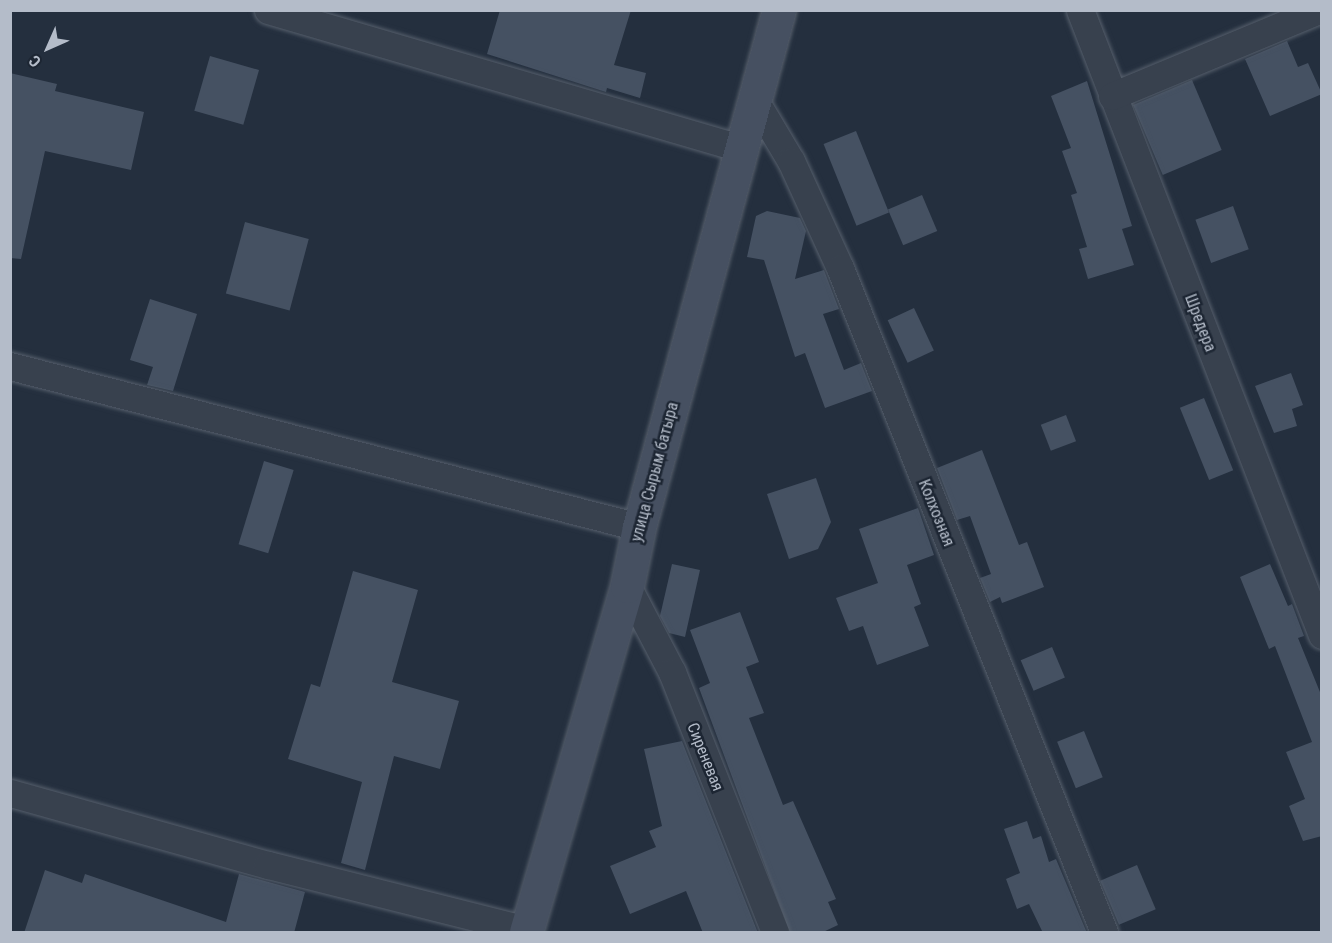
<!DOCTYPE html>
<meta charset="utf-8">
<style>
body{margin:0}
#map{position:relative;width:1332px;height:943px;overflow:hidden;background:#242f3e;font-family:"Roboto Condensed",sans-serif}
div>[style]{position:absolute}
.building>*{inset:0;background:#455162;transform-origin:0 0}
.roads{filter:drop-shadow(0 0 2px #565f6c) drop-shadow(0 0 2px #565f6c)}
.street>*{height:27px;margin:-13.5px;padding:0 13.5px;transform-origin:13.5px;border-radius:13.5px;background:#38414e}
.secondary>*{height:33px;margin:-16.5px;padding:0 16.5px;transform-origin:16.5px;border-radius:16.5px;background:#465061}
span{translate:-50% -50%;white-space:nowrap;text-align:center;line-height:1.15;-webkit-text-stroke:5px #1d2633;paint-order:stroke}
.street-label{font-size:16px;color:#b4bcc9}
.frame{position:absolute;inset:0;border:12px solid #b4bcc9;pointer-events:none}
.north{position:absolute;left:18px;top:18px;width:60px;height:60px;-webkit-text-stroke:4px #1d2633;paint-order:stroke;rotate:225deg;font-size:16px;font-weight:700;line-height:24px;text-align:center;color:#b4bcc9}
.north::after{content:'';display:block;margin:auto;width:21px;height:27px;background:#b4bcc9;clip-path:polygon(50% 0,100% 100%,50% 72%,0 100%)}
</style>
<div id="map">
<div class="building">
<i style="clip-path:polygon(500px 10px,631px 10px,614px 65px,646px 73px,640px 98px,607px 88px,606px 92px,487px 54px)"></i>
<i style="clip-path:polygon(1287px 41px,1298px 67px,1308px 63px,1322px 94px,1270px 116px,1245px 59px)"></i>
<i style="left:210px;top:56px;width:51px;height:57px;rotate:16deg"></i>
<i style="clip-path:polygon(10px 73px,57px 84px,55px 91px,144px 112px,131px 170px,45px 151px,21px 259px,10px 258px)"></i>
<i style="left:1192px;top:80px;width:76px;height:64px;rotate:67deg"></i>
<i style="clip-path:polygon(1087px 81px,1132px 226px,1122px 229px,1134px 265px,1088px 279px,1079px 249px,1087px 247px,1071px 195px,1077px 193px,1062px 151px,1071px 148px,1051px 96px)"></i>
<i style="left:856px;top:131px;width:88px;height:35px;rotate:68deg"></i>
<i style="left:922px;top:195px;width:39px;height:37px;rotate:67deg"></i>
<i style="left:1233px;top:206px;width:46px;height:40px;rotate:70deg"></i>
<i style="clip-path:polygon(767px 211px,800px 218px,806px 231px,795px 279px,824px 270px,839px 309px,823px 314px,844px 370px,861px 363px,872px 391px,825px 408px,805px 353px,795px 357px,764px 260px,747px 257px,756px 216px)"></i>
<i style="left:245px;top:222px;width:66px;height:74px;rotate:15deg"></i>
<i style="clip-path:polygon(150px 299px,197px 314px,173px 391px,147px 385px,153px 367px,130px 360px)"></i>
<i style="left:914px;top:308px;width:47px;height:29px;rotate:65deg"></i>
<i style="clip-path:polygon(1291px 373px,1303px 405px,1292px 409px,1297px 426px,1274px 433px,1255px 386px)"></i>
<i style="left:1204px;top:398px;width:78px;height:26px;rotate:68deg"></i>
<i style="left:1066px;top:415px;width:28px;height:27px;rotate:69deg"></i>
<i style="clip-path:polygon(982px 450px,1019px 545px,1027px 542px,1044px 587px,1002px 603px,1000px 597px,990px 602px,980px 578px,991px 574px,970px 516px,957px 520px,937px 468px)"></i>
<i style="left:264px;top:461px;width:31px;height:87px;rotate:17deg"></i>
<i style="clip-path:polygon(816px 478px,831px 522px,818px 549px,789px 559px,767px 494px)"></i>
<i style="clip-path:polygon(918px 508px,934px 555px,907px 565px,921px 604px,914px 607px,929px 646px,877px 665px,863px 626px,849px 631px,836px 598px,878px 583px,859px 529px)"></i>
<i style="clip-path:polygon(672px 564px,700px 570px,685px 637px,669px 633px,660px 616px)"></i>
<i style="clip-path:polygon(1270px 564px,1288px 606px,1292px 604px,1304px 636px,1298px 638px,1322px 697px,1322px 836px,1303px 841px,1289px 806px,1305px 799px,1286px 752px,1312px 742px,1275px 646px,1269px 649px,1240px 577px)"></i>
<i style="clip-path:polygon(353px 571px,418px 590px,392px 682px,459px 701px,440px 769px,394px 756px,365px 870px,341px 863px,362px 782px,288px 759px,311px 684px,320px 687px)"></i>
<i style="clip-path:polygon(740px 612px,759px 662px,746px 667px,764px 713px,749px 718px,783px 805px,793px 801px,836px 899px,828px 902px,838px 925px,821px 933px,790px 933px,699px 688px,710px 683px,690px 630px)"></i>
<i style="left:1052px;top:647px;width:33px;height:34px;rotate:67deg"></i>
<i style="left:1084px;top:731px;width:50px;height:29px;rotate:68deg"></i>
<i style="clip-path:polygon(682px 741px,758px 933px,703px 933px,686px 891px,630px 914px,610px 866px,656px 847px,649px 831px,662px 826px,644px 749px)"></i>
<i style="clip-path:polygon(1027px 821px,1033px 839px,1041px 836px,1049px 862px,1056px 859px,1087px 933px,1043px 933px,1029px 904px,1017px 909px,1006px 879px,1020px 873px,1004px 829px)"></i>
<i style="left:1137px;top:865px;width:48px;height:40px;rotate:67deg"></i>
<i style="clip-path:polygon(45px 870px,82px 883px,85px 874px,226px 922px,239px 874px,305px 892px,294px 933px,24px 933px)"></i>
</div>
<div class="roads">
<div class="street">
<i style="left:268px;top:10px;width:493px;rotate:16.3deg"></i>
<i style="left:1080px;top:10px;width:670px;rotate:68.83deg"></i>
<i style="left:1112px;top:96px;width:224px;rotate:-22.6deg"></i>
<i style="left:754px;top:99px;width:72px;rotate:59.2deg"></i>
<i style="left:791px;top:161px;width:118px;rotate:65.4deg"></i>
<i style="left:840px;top:268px;width:715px;rotate:68.32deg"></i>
<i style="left:10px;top:366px;width:649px;rotate:14.36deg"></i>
<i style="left:627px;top:586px;width:97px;rotate:62.4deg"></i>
<i style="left:672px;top:672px;width:280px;rotate:68.4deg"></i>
<i style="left:10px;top:793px;width:268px;rotate:15.6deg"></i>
<i style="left:268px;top:865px;width:266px;rotate:14.1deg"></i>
</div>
<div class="secondary">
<i style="left:526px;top:932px;width:360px;rotate:-73.7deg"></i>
<i style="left:627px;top:586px;width:60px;rotate:-78.5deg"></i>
<i style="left:639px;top:527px;width:536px;rotate:-74.85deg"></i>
</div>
</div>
<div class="street-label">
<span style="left:1200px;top:323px;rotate:69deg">Шредера</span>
<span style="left:655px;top:472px;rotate:-75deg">улица Сырым батыра</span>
<span style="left:936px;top:513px;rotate:68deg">Колхозная</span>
<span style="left:705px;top:757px;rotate:68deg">Сиреневая</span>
</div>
<div class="frame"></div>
<div class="north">С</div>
</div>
